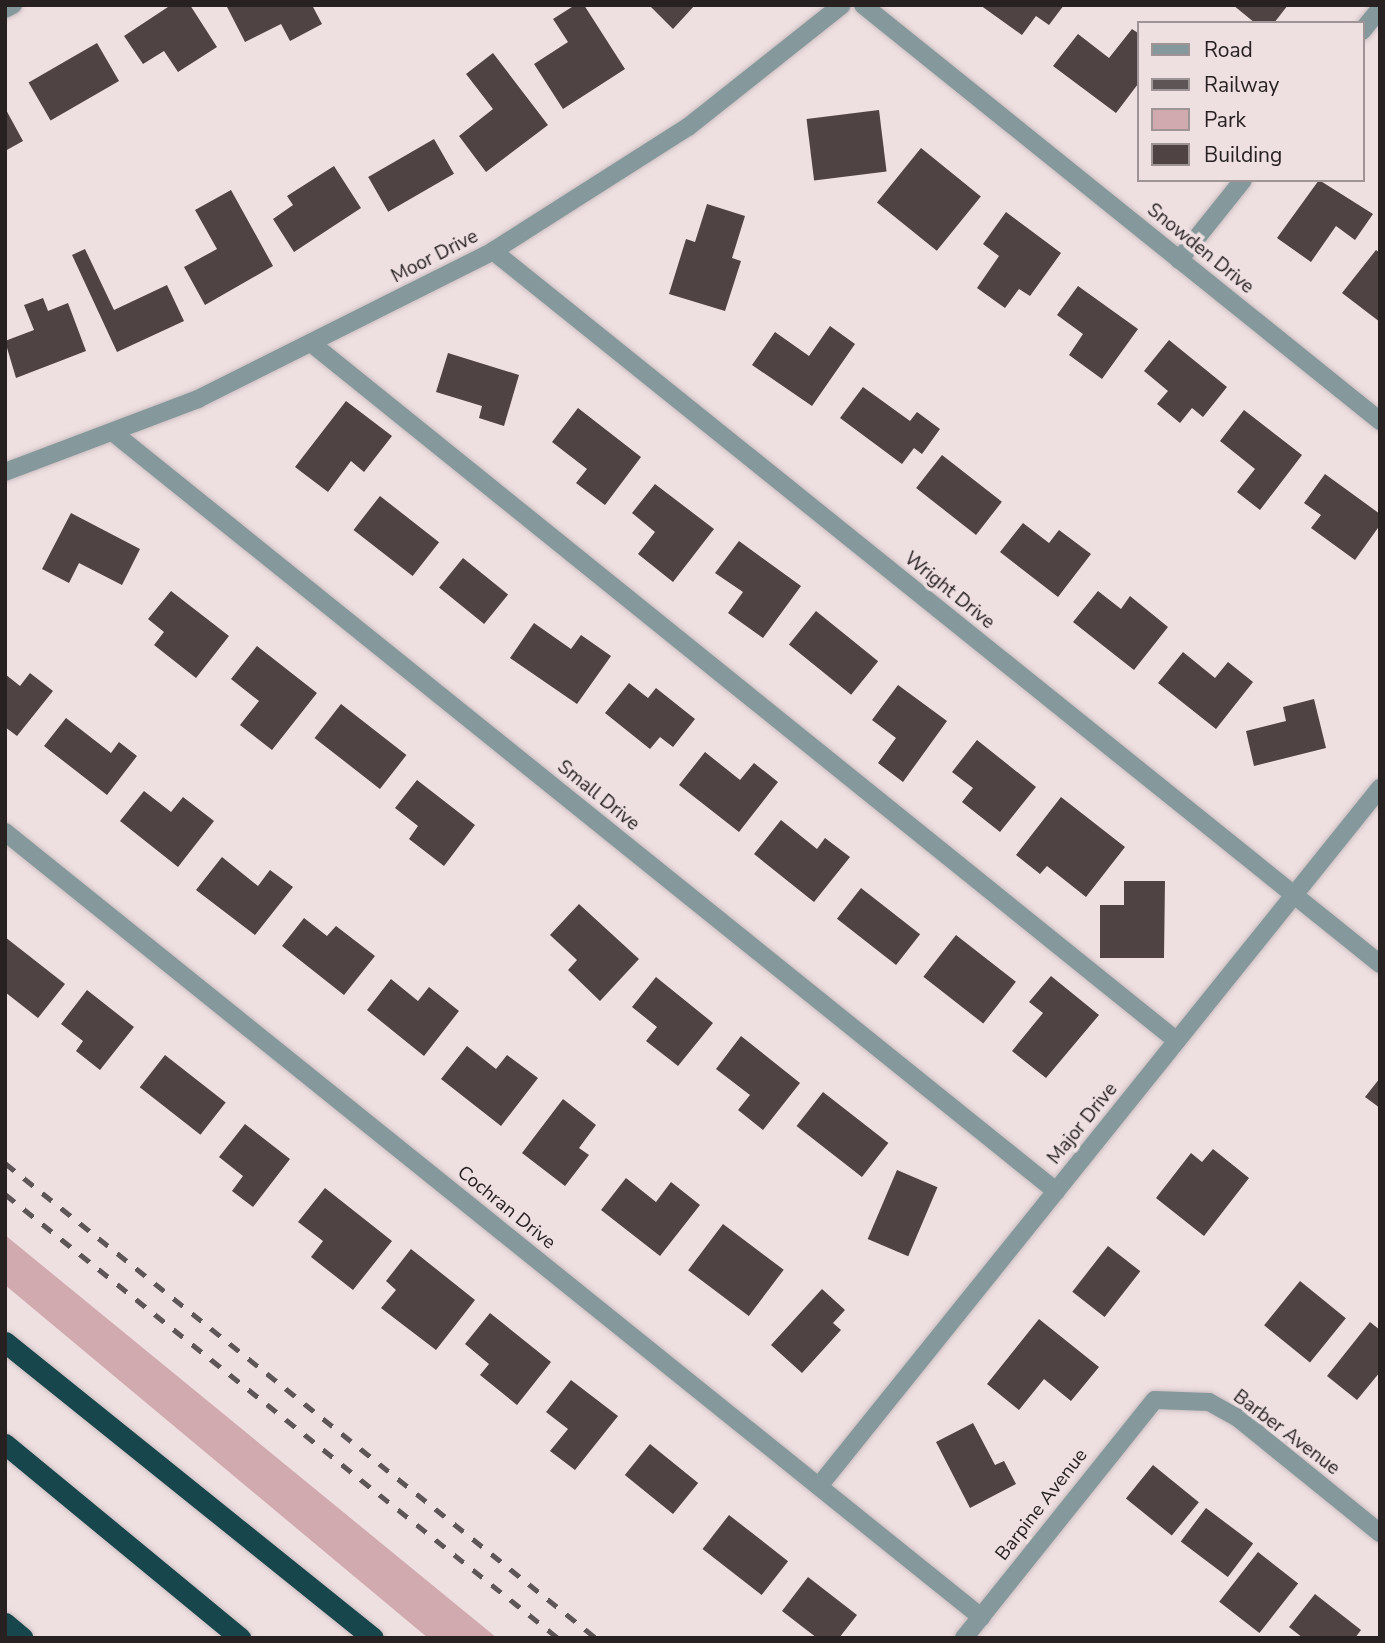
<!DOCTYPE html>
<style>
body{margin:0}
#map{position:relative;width:1385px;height:1643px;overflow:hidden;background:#eedfe1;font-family:"Nunito Sans",sans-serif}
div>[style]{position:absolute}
.green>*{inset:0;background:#d1aaaf}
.building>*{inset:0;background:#4f4344;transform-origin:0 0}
.roads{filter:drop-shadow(0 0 2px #cabdbf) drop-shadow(0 0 2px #cabdbf)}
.minor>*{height:18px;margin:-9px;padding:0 9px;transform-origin:9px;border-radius:9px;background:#85999c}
.highway>*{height:21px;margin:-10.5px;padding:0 10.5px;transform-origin:10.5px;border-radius:10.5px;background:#17464c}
.rail>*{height:5px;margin-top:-2.5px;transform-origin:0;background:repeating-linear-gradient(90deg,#5d5556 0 12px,transparent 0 24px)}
span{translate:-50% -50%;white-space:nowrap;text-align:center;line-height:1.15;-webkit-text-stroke:7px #eedfe1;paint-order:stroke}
.street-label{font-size:19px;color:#272122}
.frame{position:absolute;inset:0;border:7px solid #272122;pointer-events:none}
.legend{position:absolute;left:1137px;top:21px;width:228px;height:161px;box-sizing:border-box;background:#eedfe1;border:2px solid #9e9395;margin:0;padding:9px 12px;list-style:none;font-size:21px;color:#272122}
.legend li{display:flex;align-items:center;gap:14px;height:35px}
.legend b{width:35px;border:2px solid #9e9395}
</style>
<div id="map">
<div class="green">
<i style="clip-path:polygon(5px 1235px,497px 1638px,428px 1638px,5px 1285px)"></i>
</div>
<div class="building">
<i style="clip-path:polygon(171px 5px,190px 5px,217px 47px,178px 72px,164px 51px,143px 64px,124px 36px)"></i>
<i style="clip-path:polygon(226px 5px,312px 5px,322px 24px,290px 41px,281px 24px,245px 42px)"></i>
<i style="clip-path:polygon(575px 5px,584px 5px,625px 69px,563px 109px,534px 64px,568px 42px,553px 19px)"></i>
<i style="clip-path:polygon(649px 5px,695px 5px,673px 29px)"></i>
<i style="clip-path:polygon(980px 5px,1064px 5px,1049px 25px,1036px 16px,1022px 35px)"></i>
<i style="clip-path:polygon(1233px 5px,1288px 5px,1274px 23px,1255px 23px)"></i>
<i style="clip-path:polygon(1132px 29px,1138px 33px,1138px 84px,1116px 113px,1053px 66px,1078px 34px,1109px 58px)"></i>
<i style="left:97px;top:43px;width:44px;height:79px;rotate:60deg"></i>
<i style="clip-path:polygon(493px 53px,548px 125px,486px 172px,459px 136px,493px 109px,466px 74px)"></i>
<i style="clip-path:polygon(5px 108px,23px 141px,5px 151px)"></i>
<i style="left:879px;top:110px;width:62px;height:73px;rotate:83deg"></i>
<i style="left:434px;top:139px;width:40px;height:76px;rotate:60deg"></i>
<i style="left:921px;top:148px;width:77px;height:70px;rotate:39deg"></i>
<i style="clip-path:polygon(334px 166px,361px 208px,294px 252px,273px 219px,293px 205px,287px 196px)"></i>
<i style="clip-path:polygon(1319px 180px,1373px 214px,1355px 240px,1336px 226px,1311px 262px,1277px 238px)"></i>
<i style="clip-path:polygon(231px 190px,273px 266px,205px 305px,184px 267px,217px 249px,195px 210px)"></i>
<i style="clip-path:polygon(707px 204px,745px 216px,732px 258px,741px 261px,725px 311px,669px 294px,686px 239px,695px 242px)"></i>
<i style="clip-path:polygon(1006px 212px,1061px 253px,1030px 296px,1019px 289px,1005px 308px,977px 288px,999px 256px,983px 244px)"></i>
<i style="clip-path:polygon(85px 249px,114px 310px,167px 285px,184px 321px,117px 352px,72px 255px)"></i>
<i style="clip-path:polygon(1376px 250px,1380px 253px,1380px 322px,1342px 293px)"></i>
<i style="clip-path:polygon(1078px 286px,1138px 329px,1102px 379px,1069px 355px,1083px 334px,1057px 315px)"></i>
<i style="clip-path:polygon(43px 298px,48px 311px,68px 303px,86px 351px,16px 378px,5px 341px,34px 330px,24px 305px)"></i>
<i style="clip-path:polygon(830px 326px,855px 344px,812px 406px,752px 365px,775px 332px,809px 356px)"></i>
<i style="clip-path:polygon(1169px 340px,1227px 387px,1203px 417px,1192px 408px,1180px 423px,1157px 404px,1168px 391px,1144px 371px)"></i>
<i style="clip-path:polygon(448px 353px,519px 375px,504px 426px,479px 418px,482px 406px,436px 392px)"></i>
<i style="clip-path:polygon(863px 387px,910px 421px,917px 412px,940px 429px,922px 454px,914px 448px,902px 464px,840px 418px)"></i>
<i style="clip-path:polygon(346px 401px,392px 436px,364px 472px,351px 461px,328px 492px,295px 467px)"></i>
<i style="clip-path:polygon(578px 408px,641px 457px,605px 505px,576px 483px,587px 469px,552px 442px)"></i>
<i style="clip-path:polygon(1244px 410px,1302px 455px,1260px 510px,1237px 492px,1255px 469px,1220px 441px)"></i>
<i style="left:942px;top:455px;width:76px;height:42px;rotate:38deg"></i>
<i style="clip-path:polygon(1325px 474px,1380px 514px,1380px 525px,1355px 560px,1311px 528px,1321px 515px,1304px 503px)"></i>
<i style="clip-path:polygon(655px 484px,714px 529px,673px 582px,638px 554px,655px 532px,632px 513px)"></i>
<i style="left:380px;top:496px;width:75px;height:43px;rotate:38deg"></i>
<i style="clip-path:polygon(71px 513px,140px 549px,122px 585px,79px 563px,69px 583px,42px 569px)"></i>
<i style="clip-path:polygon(1023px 523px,1049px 543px,1059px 530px,1091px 554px,1058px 597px,1000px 552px)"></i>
<i style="clip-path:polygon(739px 541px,801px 586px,763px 638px,728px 613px,743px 592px,715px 573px)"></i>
<i style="left:463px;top:558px;width:58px;height:38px;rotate:39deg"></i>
<i style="clip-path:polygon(171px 591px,229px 636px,196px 678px,154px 645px,164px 632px,148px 619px)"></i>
<i style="clip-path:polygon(1098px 591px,1121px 609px,1130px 596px,1168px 627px,1134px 670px,1073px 622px)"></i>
<i style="left:816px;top:611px;width:80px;height:43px;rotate:39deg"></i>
<i style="clip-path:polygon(534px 623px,571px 649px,581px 635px,611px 656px,577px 704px,510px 658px)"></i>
<i style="clip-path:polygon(257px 646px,317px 693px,272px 750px,240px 725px,259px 701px,231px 679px)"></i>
<i style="clip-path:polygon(1183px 652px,1215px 678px,1228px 662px,1253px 682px,1216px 729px,1158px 683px)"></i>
<i style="clip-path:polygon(30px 673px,53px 691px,17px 736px,5px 727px,5px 674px,20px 686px)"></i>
<i style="clip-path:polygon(629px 683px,648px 698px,656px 688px,695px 719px,673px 747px,660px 737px,650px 749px,605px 713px)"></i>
<i style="clip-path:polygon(898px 685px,947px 721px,903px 782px,878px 763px,896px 738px,872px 720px)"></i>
<i style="clip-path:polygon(1314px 699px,1326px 748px,1254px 766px,1246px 731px,1286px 721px,1283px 707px)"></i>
<i style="left:341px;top:704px;width:83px;height:43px;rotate:38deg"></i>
<i style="clip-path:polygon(66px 718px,111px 753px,119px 742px,137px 756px,107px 795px,44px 746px)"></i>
<i style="clip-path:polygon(977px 740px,1036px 787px,1000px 832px,962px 802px,973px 788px,952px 772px)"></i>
<i style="clip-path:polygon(705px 752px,740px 780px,754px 763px,778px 782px,739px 832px,679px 785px)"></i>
<i style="clip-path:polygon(417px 780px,475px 825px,444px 866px,409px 839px,418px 826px,395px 808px)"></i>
<i style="clip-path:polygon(144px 791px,171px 812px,183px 797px,214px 821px,178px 867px,120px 821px)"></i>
<i style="clip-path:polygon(1061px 797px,1125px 847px,1086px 897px,1047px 866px,1040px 874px,1016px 855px)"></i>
<i style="clip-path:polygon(781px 820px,817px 849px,825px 838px,850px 857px,814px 902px,754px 854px)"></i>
<i style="clip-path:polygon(222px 857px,258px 886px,270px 870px,293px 887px,255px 935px,196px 890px)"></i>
<i style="clip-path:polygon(1124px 881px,1165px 881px,1164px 958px,1100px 958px,1100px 905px,1124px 905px)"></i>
<i style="left:861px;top:888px;width:75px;height:39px;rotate:38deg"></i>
<i style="clip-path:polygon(579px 904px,639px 959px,600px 1001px,568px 970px,577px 960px,550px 935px)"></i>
<i style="clip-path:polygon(304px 918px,327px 936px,336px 926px,375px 956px,344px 995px,282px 946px)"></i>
<i style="left:956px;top:935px;width:76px;height:53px;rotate:38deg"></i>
<i style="clip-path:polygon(5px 937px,65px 984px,38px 1018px,5px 992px)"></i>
<i style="clip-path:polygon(1051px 976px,1099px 1015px,1046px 1078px,1012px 1051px,1043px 1013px,1029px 1002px)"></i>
<i style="clip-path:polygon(656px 977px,713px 1023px,678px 1066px,646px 1041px,657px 1027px,632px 1007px)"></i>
<i style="clip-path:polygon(391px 979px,418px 1001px,429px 987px,459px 1011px,424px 1056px,367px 1010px)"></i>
<i style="clip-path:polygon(87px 990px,134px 1027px,100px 1070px,76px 1051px,83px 1041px,61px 1024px)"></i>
<i style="clip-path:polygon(741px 1036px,800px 1083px,763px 1130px,738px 1110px,750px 1095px,716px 1069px)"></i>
<i style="clip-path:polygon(467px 1046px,496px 1069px,507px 1055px,538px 1078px,501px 1126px,441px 1079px)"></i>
<i style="left:165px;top:1055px;width:77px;height:41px;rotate:38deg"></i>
<i style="clip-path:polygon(1380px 1078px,1380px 1108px,1365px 1097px)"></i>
<i style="left:823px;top:1092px;width:83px;height:43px;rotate:38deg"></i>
<i style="clip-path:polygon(563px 1099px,596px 1125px,579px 1148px,589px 1155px,565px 1186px,522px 1153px)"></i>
<i style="clip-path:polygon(245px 1124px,290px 1159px,253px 1207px,232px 1191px,243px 1176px,219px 1157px)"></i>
<i style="clip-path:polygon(1213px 1149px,1249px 1178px,1204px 1236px,1156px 1198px,1191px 1153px,1202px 1162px)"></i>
<i style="left:897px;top:1170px;width:44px;height:75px;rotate:23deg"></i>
<i style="clip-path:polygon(626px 1178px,656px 1202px,671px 1182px,700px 1205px,660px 1256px,601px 1210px)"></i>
<i style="clip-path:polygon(325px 1188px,392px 1241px,353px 1290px,311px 1257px,323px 1241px,298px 1222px)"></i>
<i style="left:723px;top:1224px;width:76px;height:58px;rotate:37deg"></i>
<i style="left:1108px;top:1246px;width:41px;height:58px;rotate:38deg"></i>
<i style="clip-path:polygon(411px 1249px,475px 1300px,436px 1350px,381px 1308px,396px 1290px,386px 1281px)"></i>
<i style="left:1300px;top:1281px;width:59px;height:57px;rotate:39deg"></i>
<i style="clip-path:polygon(822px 1289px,845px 1310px,833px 1323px,841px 1330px,802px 1373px,771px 1345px)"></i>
<i style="clip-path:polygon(490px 1313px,551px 1362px,517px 1405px,480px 1375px,489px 1364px,465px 1344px)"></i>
<i style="clip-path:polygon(1039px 1319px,1099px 1367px,1071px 1401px,1044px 1379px,1019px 1410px,987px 1384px)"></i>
<i style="clip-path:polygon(1370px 1322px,1380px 1330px,1380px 1372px,1357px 1400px,1327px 1376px)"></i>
<i style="clip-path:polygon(571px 1380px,618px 1416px,575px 1470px,550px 1451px,568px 1429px,546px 1412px)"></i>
<i style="clip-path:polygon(973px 1423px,995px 1465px,1004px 1461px,1016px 1484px,970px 1508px,936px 1442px)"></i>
<i style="left:650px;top:1444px;width:62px;height:40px;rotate:39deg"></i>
<i style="left:1153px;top:1465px;width:59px;height:43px;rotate:39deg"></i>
<i style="left:1206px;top:1508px;width:59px;height:42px;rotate:37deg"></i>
<i style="left:729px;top:1515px;width:75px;height:43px;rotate:38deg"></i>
<i style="left:1258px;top:1552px;width:51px;height:63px;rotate:38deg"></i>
<i style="clip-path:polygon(808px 1577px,857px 1615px,839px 1638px,817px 1638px,782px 1611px)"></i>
<i style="clip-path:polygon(1315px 1594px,1361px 1630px,1355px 1638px,1303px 1638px,1289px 1627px)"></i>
</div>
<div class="roads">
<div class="minor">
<i style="left:863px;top:5px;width:664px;rotate:38.82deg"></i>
<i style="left:5px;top:9px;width:9px;rotate:-27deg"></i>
<i style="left:1362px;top:31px;width:28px;rotate:-51deg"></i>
<i style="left:493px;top:251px;width:1138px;rotate:38.79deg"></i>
<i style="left:1179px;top:260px;width:102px;rotate:-51.3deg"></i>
<i style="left:311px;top:343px;width:1112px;rotate:38.87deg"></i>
<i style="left:115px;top:434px;width:1208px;rotate:38.82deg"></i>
<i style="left:5px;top:472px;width:206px;rotate:-20.7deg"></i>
<i style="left:198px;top:399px;width:330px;rotate:-26.6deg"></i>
<i style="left:493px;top:251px;width:231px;rotate:-32.5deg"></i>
<i style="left:688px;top:127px;width:196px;rotate:-38.4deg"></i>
<i style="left:5px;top:832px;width:1253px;rotate:38.81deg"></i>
<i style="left:819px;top:1486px;width:896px;rotate:-51.21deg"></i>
<i style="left:964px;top:1638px;width:305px;rotate:-51.3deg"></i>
<i style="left:1155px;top:1400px;width:54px;rotate:2.1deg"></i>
<i style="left:1209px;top:1402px;width:33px;rotate:29deg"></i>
<i style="left:1238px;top:1418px;width:183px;rotate:39deg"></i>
</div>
<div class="highway">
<i style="left:5px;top:1342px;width:472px;rotate:38.8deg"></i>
<i style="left:5px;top:1444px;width:305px;rotate:39.5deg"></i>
<i style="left:5px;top:1623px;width:23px;rotate:40deg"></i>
</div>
</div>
<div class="rail">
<i style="left:5px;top:1163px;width:758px;rotate:38.79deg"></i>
<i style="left:5px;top:1194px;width:709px;rotate:38.76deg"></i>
</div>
<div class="street-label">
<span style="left:1200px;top:249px;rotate:39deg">Snowden Drive</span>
<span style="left:435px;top:257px;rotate:-27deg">Moor Drive</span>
<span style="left:949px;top:591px;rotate:39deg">Wright Drive</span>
<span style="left:598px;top:796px;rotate:39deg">Small Drive</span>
<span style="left:1083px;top:1124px;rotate:-51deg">Major Drive</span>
<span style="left:506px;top:1208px;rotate:39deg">Cochran Drive</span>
<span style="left:1286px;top:1433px;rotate:37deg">Barber Avenue</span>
<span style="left:1042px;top:1505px;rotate:-52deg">Barpine Avenue</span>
</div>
<div class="frame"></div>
<ul class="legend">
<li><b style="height:9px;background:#85999c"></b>Road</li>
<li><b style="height:9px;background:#5d5556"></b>Railway</li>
<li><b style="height:19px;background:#d1aaaf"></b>Park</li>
<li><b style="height:19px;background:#4f4344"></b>Building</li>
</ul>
</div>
